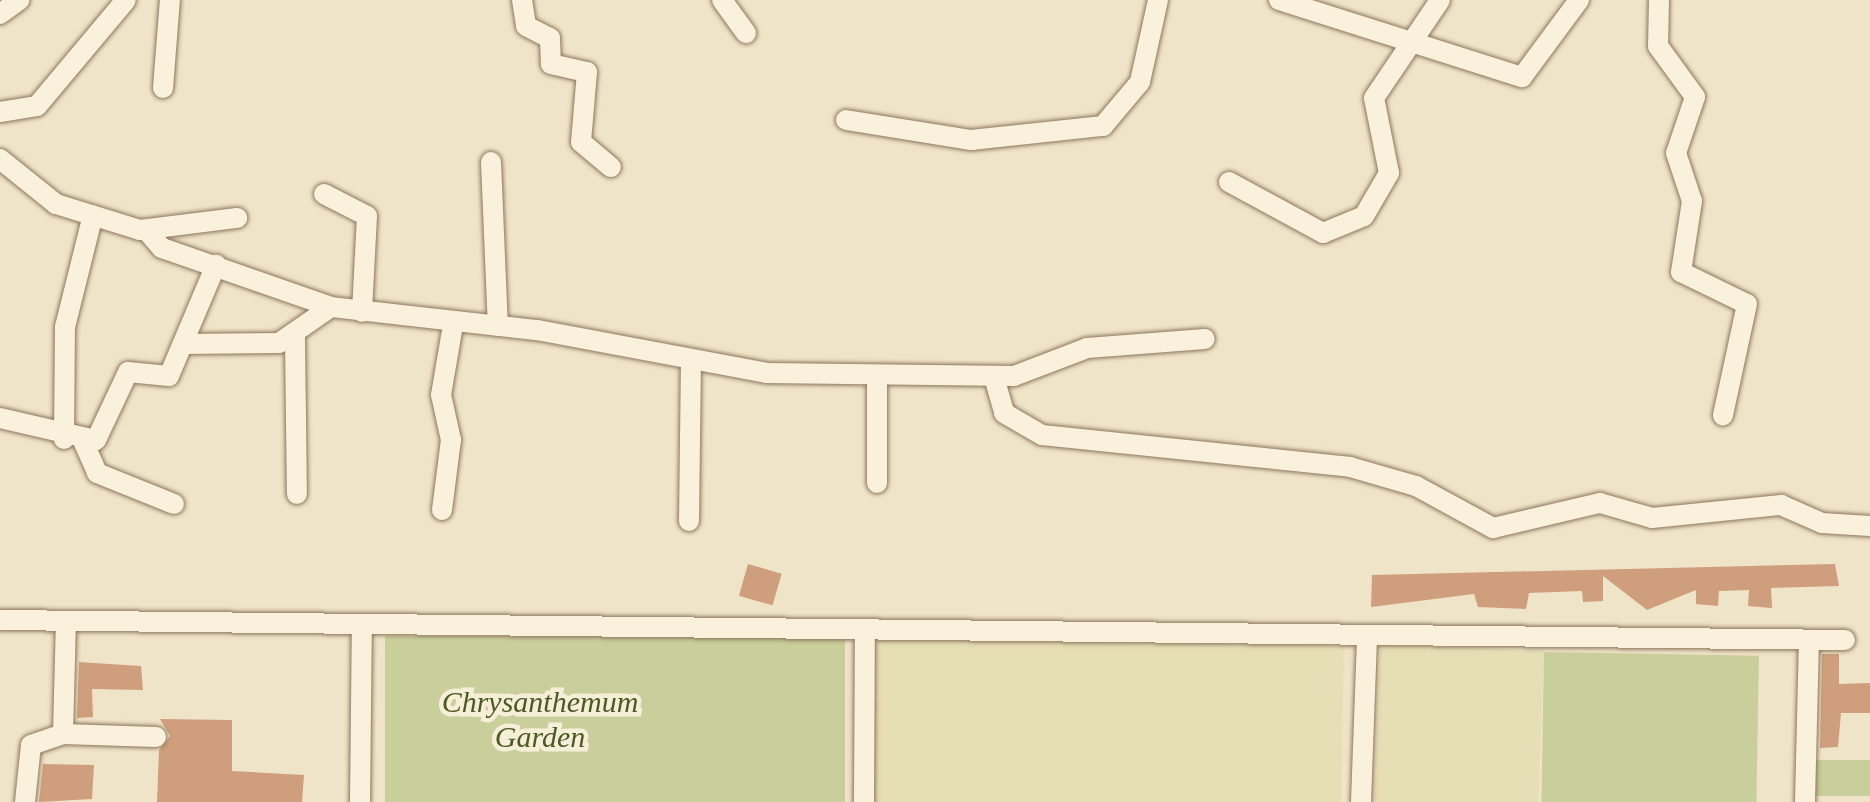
<!DOCTYPE html>
<style>
body{margin:0}
#map{position:relative;width:1870px;height:802px;overflow:hidden;background:#f0e4c8;font-family:"Times New Roman",serif}
div>[style]{position:absolute}
.farmland>*{inset:0;background:#e6deb5;transform-origin:0 0}
.green>*{inset:0;background:#c9cf9b;transform-origin:0 0}
.building>*{inset:0;background:#cf9f7d;transform-origin:0 0}
.roads{filter:drop-shadow(0 0 2px #8d765c) drop-shadow(0 0 2px #8d765c)}
.minor>*{height:20px;margin:-10px;padding:0 10px;transform-origin:10px;border-radius:10px;background:#faf1dc}
span{translate:-50% -50%;white-space:nowrap;text-align:center;line-height:1.15;-webkit-text-stroke:9px #f7eed8;paint-order:stroke}
.park-label{font-size:30px;color:#4d5a26;font-style:italic}
</style>
<div id="map">
<div class="farmland">
<i style="left:874px;top:638px;width:470px;height:164px;rotate:1deg"></i>
<i style="left:1380px;top:645px;width:164px;height:157px;rotate:2deg"></i>
</div>
<div class="green">
<i style="left:385px;top:636px;width:460px;height:166px"></i>
<i style="left:1544px;top:652px;width:215px;height:150px;rotate:1deg"></i>
<i style="left:1815px;top:760px;width:55px;height:36px"></i>
</div>
<div class="building">
<i style="left:748px;top:564px;width:35px;height:33px;rotate:16deg"></i>
<i style="clip-path:polygon(1835px 564px,1839px 586px,1771px 588px,1772px 608px,1748px 606px,1749px 590px,1719px 591px,1718px 606px,1696px 604px,1696px 590px,1647px 610px,1603px 576px,1603px 601px,1583px 602px,1582px 591px,1529px 593px,1526px 609px,1478px 607px,1474px 594px,1371px 607px,1372px 575px)"></i>
<i style="clip-path:polygon(1822px 654px,1839px 654px,1839px 684px,1870px 683px,1870px 713px,1841px 713px,1838px 747px,1820px 748px)"></i>
<i style="clip-path:polygon(79px 662px,141px 666px,143px 690px,92px 689px,93px 717px,77px 718px)"></i>
<i style="clip-path:polygon(160px 719px,232px 720px,232px 771px,304px 775px,302px 802px,157px 802px,159px 750px,170px 736px)"></i>
<i style="clip-path:polygon(43px 764px,94px 765px,92px 799px,39px 802px)"></i>
</div>
<div class="roads">
<div class="minor">
<i style="left:522px;top:0;width:26px;rotate:81deg"></i>
<i style="left:526px;top:26px;width:27px;rotate:27deg"></i>
<i style="left:550px;top:38px;width:26px;rotate:88deg"></i>
<i style="left:551px;top:64px;width:37px;rotate:13deg"></i>
<i style="left:587px;top:72px;width:70px;rotate:94.9deg"></i>
<i style="left:581px;top:142px;width:39px;rotate:40deg"></i>
<i style="left:722px;top:0;width:41px;rotate:54deg"></i>
<i style="left:1279px;top:0;width:255px;rotate:17.6deg"></i>
<i style="left:1522px;top:77px;width:96px;rotate:-53.5deg"></i>
<i style="left:1659px;top:0;width:46px;rotate:91.2deg"></i>
<i style="left:1658px;top:46px;width:63px;rotate:54deg"></i>
<i style="left:1695px;top:97px;width:59px;rotate:108.7deg"></i>
<i style="left:1676px;top:153px;width:51px;rotate:71.6deg"></i>
<i style="left:1692px;top:201px;width:72px;rotate:98.8deg"></i>
<i style="left:1681px;top:272px;width:73px;rotate:25.9deg"></i>
<i style="left:1747px;top:304px;width:114px;rotate:102.2deg"></i>
<i style="left:0;top:14px;width:24px;rotate:-36deg"></i>
<i style="left:163px;top:88px;width:88px;rotate:-85.5deg"></i>
<i style="left:0;top:112px;width:37px;rotate:-9deg"></i>
<i style="left:37px;top:106px;width:138px;rotate:-50deg"></i>
<i style="left:846px;top:120px;width:127px;rotate:9.1deg"></i>
<i style="left:971px;top:140px;width:133px;rotate:-6.1deg"></i>
<i style="left:1103px;top:126px;width:57px;rotate:-49.9deg"></i>
<i style="left:1140px;top:82px;width:84px;rotate:-77.6deg"></i>
<i style="left:0;top:159px;width:72px;rotate:38.8deg"></i>
<i style="left:56px;top:204px;width:88px;rotate:17.2deg"></i>
<i style="left:140px;top:230px;width:98px;rotate:-7.1deg"></i>
<i style="left:491px;top:162px;width:164px;rotate:87.6deg"></i>
<i style="left:1229px;top:182px;width:107px;rotate:28.5deg"></i>
<i style="left:1323px;top:233px;width:44px;rotate:-22.5deg"></i>
<i style="left:1364px;top:216px;width:50px;rotate:-59.8deg"></i>
<i style="left:1389px;top:173px;width:76px;rotate:-101.3deg"></i>
<i style="left:1374px;top:98px;width:118px;rotate:-56deg"></i>
<i style="left:324px;top:194px;width:48px;rotate:27.1deg"></i>
<i style="left:367px;top:216px;width:96px;rotate:93deg"></i>
<i style="left:147px;top:231px;width:23px;rotate:49deg"></i>
<i style="left:162px;top:248px;width:179px;rotate:19.2deg"></i>
<i style="left:331px;top:307px;width:207px;rotate:6.4deg"></i>
<i style="left:537px;top:330px;width:233px;rotate:10.6deg"></i>
<i style="left:766px;top:373px;width:248px;rotate:0.7deg"></i>
<i style="left:1014px;top:376px;width:78px;rotate:-21deg"></i>
<i style="left:1087px;top:348px;width:118px;rotate:-4.4deg"></i>
<i style="left:295px;top:338px;width:156px;rotate:89.3deg"></i>
<i style="left:183px;top:344px;width:96px;rotate:-0.6deg"></i>
<i style="left:279px;top:343px;width:63px;rotate:-34.7deg"></i>
<i style="left:877px;top:375px;width:108px;rotate:90deg"></i>
<i style="left:994px;top:377px;width:37px;rotate:74deg"></i>
<i style="left:1004px;top:413px;width:44px;rotate:30.1deg"></i>
<i style="left:1042px;top:435px;width:310px;rotate:5.9deg"></i>
<i style="left:1350px;top:467px;width:69px;rotate:16.1deg"></i>
<i style="left:1416px;top:486px;width:88px;rotate:28.6deg"></i>
<i style="left:1493px;top:528px;width:110px;rotate:-13.2deg"></i>
<i style="left:1600px;top:503px;width:54px;rotate:16.1deg"></i>
<i style="left:1652px;top:518px;width:130px;rotate:-5.8deg"></i>
<i style="left:1781px;top:505px;width:45px;rotate:23.7deg"></i>
<i style="left:1822px;top:523px;width:48px;rotate:3.6deg"></i>
<i style="left:0;top:418px;width:98px;rotate:12.9deg"></i>
<i style="left:96px;top:440px;width:75px;rotate:-64.8deg"></i>
<i style="left:128px;top:372px;width:41px;rotate:5.6deg"></i>
<i style="left:169px;top:376px;width:121px;rotate:-67.1deg"></i>
<i style="left:64px;top:439px;width:112px;rotate:-89.5deg"></i>
<i style="left:65px;top:327px;width:115px;rotate:-76deg"></i>
<i style="left:83px;top:441px;width:35px;rotate:66deg"></i>
<i style="left:97px;top:473px;width:83px;rotate:21.9deg"></i>
<i style="left:442px;top:510px;width:71px;rotate:-82.7deg"></i>
<i style="left:451px;top:440px;width:46px;rotate:-102.5deg"></i>
<i style="left:441px;top:395px;width:71px;rotate:-80.3deg"></i>
<i style="left:689px;top:521px;width:159px;rotate:-89.3deg"></i>
<i style="left:0;top:620px;width:1845px;rotate:0.62deg"></i>
<i style="left:63px;top:734px;width:93px;rotate:1.8deg"></i>
<i style="left:25px;top:802px;width:57px;rotate:-84deg"></i>
<i style="left:31px;top:745px;width:34px;rotate:-19deg"></i>
<i style="left:63px;top:734px;width:112px;rotate:-88.5deg"></i>
<i style="left:360px;top:802px;width:177px;rotate:-89.4deg"></i>
<i style="left:864px;top:802px;width:172px;rotate:-89.7deg"></i>
<i style="left:1361px;top:802px;width:166px;rotate:-87.9deg"></i>
<i style="left:1805px;top:802px;width:160px;rotate:-88.6deg"></i>
</div>
</div>
<div class="park-label">
<span style="left:540px;top:719px">Chrysanthemum<br>Garden</span>
</div>
</div>
